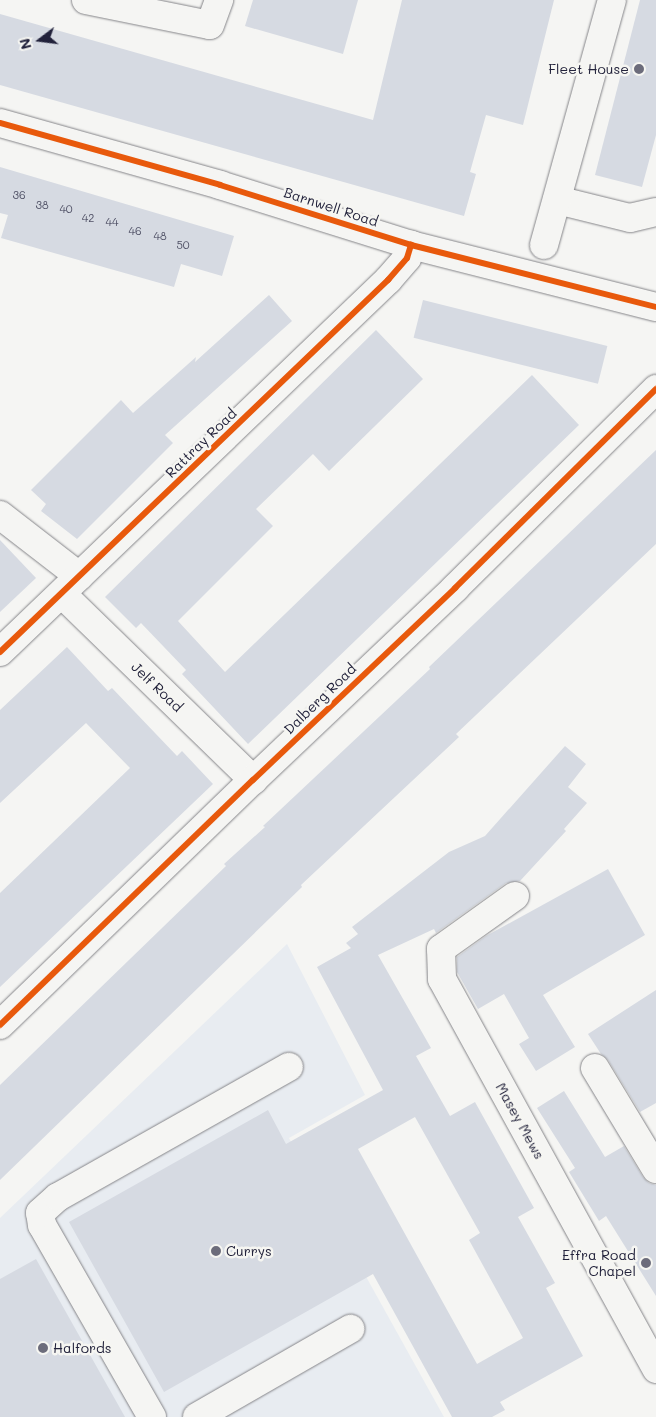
<!DOCTYPE html>
<style>
body{margin:0}
#map{position:relative;width:656px;height:1417px;overflow:hidden;background:#f5f5f3;font-family:Mali,sans-serif}
div>[style]{position:absolute}
.built>*{inset:0;background:#e8ecf1}
.building>*{inset:0;background:#d6dae2;transform-origin:0 0}
.roads{filter:drop-shadow(0 0 1px #858589) drop-shadow(0 0 1px #858589)}
.minor>*{height:28px;margin:-14px;padding:0 14px;transform-origin:14px;border-radius:14px;background:#f5f5f3}
.cycleway>*{height:6px;margin:-3px;padding:0 3px;transform-origin:3px;border-radius:3px;background:#e8590c}
.dots>*{width:14px;height:14px;translate:-50% -50%;box-sizing:border-box;border:2px solid #f6f6f2;border-radius:50%}
span{translate:-50% -50%;white-space:nowrap;text-align:center;line-height:1.15;-webkit-text-stroke:5px #f6f6f2;paint-order:stroke}
.number-label{font-size:11px;color:#4f5065}
.number-label span{-webkit-text-stroke-width:0}
.poi-label{font-size:14px;color:#22223b}
.right{translate:-100% -50%;text-align:right}
.left{translate:0 -50%;text-align:left}
.street-label{font-size:14px;color:#22223b}
.north{position:absolute;left:15px;top:15px;width:50px;height:50px;-webkit-text-stroke:4px #f6f6f2;paint-order:stroke;rotate:255deg;font-size:14px;font-weight:700;line-height:20px;text-align:center;color:#22223b}
.north::after{content:'';display:block;margin:auto;width:18px;height:22px;background:#22223b;clip-path:polygon(50% 0,100% 100%,50% 72%,0 100%)}
</style>
<div id="map">
<div class="built">
<i style="clip-path:polygon(287px 944px,365px 1095px,289px 1138px,444px 1417px,0 1417px,0 1218px)"></i>
</div>
<div class="building">
<i style="clip-path:polygon(253px 0,358px 0,343px 54px,245px 26px)"></i>
<i style="clip-path:polygon(402px 0,554px 0,523px 125px,486px 115px,470px 172px,476px 174px,464px 216px,0 85px,0 14px,373px 120px)"></i>
<i style="clip-path:polygon(640px 0,656px 0,656px 135px,642px 187px,595px 175px)"></i>
<i style="clip-path:polygon(0 167px,234px 236px,222px 276px,181px 264px,174px 287px,1px 238px,8px 215px,0 213px)"></i>
<i style="clip-path:polygon(269px 295px,292px 321px,165px 435px,173px 443px,77px 539px,41px 511px,46px 504px,31px 490px,121px 400px,133px 413px,196px 357px,195px 362px)"></i>
<i style="left:423px;top:300px;width:190px;height:39px;rotate:14deg"></i>
<i style="clip-path:polygon(376px 330px,423px 379px,329px 471px,313px 454px,256px 509px,273px 526px,178px 621px,225px 672px,532px 375px,579px 425px,248px 744px,182px 674px,186px 670px,141px 623px,136px 628px,105px 597px)"></i>
<i style="clip-path:polygon(656px 450px,656px 544px,456px 734px,459px 737px,301px 885px,302px 887px,0 1180px,0 1085px,226px 866px,224px 864px,265px 827px,263px 826px,430px 669px,429px 667px)"></i>
<i style="clip-path:polygon(0 540px,36px 578px,0 612px)"></i>
<i style="clip-path:polygon(67px 647px,108px 691px,112px 688px,177px 756px,182px 751px,213px 784px,0 987px,0 893px,130px 768px,86px 723px,0 803px,0 710px)"></i>
<i style="clip-path:polygon(evenodd,565px 746px,586px 764px,568px 787px,587px 803px,564px 829px,566px 831px,520px 881px,506px 883px,436px 933px,434px 929px,378px 955px,431px 1048px,416px 1056px,450px 1116px,475px 1102px,534px 1208px,518px 1217px,555px 1283px,546px 1288px,583px 1356px,500px 1402px,505px 1410px,492px 1417px,452px 1417px,373px 1274px,164px 1392px,69px 1222px,268px 1110px,286px 1144px,383px 1090px,317px 967px,351px 948px,346px 943px,358px 934px,352px 927px,449px 852px,485px 836px,565px 746px,415px 1117px,480px 1233px,469px 1240px,523px 1338px,477px 1364px,358px 1149px,415px 1117px)"></i>
<i style="clip-path:polygon(608px 869px,645px 935px,543px 995px,575px 1047px,536px 1071px,519px 1044px,529px 1038px,504px 994px,478px 1009px,457px 972px,457px 957px,486px 936px)"></i>
<i style="clip-path:polygon(656px 990px,656px 1103px,640px 1112px,608px 1060px,601px 1054px,588px 1034px)"></i>
<i style="clip-path:polygon(564px 1091px,605px 1157px,624px 1146px,643px 1177px,649px 1183px,656px 1185px,656px 1296px,606px 1216px,599px 1221px,569px 1172px,575px 1168px,537px 1108px)"></i>
<i style="clip-path:polygon(36px 1259px,125px 1417px,0 1417px,0 1279px)"></i>
</div>
<div class="roads">
<div class="minor">
<i style="left:86px;top:0;width:126px;rotate:11.4deg"></i>
<i style="left:210px;top:25px;width:27px;rotate:-70deg"></i>
<i style="left:0;top:123px;width:229px;rotate:15.7deg"></i>
<i style="left:220px;top:185px;width:200px;rotate:17.4deg"></i>
<i style="left:411px;top:245px;width:253px;rotate:14.2deg"></i>
<i style="left:557px;top:200px;width:75px;rotate:13.9deg"></i>
<i style="left:630px;top:218px;width:27px;rotate:-13deg"></i>
<i style="left:544px;top:245px;width:254px;rotate:-74.5deg"></i>
<i style="left:0;top:515px;width:100px;rotate:37.7deg"></i>
<i style="left:62px;top:594px;width:267px;rotate:44.2deg"></i>
<i style="left:0;top:652px;width:538px;rotate:-43.79deg"></i>
<i style="left:388px;top:280px;width:29px;rotate:-49deg"></i>
<i style="left:407px;top:258px;width:14px;rotate:-73deg"></i>
<i style="left:515px;top:896px;width:91px;rotate:144.4deg"></i>
<i style="left:441px;top:949px;width:30px;rotate:88deg"></i>
<i style="left:442px;top:979px;width:445px;rotate:61.2deg"></i>
<i style="left:0;top:1025px;width:352px;rotate:-44.1deg"></i>
<i style="left:253px;top:780px;width:279px;rotate:-43.5deg"></i>
<i style="left:455px;top:588px;width:283px;rotate:-44.7deg"></i>
<i style="left:595px;top:1068px;width:118px;rotate:58.9deg"></i>
<i style="left:152px;top:1417px;width:221px;rotate:-119.8deg"></i>
<i style="left:42px;top:1225px;width:12px;rotate:-99deg"></i>
<i style="left:40px;top:1213px;width:24px;rotate:-42deg"></i>
<i style="left:58px;top:1197px;width:265px;rotate:-29.4deg"></i>
<i style="left:197px;top:1417px;width:177px;rotate:-29.9deg"></i>
</div>
</div>
<div class="cycleway">
<i style="left:0;top:123px;width:229px;rotate:15.7deg"></i>
<i style="left:220px;top:185px;width:200px;rotate:17.4deg"></i>
<i style="left:411px;top:245px;width:253px;rotate:14.2deg"></i>
<i style="left:0;top:652px;width:538px;rotate:-43.79deg"></i>
<i style="left:388px;top:280px;width:29px;rotate:-49deg"></i>
<i style="left:407px;top:258px;width:14px;rotate:-73deg"></i>
<i style="left:0;top:1025px;width:352px;rotate:-44.1deg"></i>
<i style="left:253px;top:780px;width:279px;rotate:-43.5deg"></i>
<i style="left:455px;top:588px;width:283px;rotate:-44.7deg"></i>
</div>
<div class="dots">
<i style="left:639px;top:69px;background:#6c6c7b"></i>
<i style="left:216px;top:1251px;background:#6c6c7b"></i>
<i style="left:646px;top:1263px;background:#6c6c7b"></i>
<i style="left:43px;top:1348px;background:#6c6c7b"></i>
</div>
<div class="number-label">
<span style="left:19px;top:195px">36</span>
<span style="left:42px;top:205px">38</span>
<span style="left:66px;top:209px">40</span>
<span style="left:88px;top:218px">42</span>
<span style="left:112px;top:222px">44</span>
<span style="left:135px;top:231px">46</span>
<span style="left:160px;top:236px">48</span>
<span style="left:183px;top:245px">50</span>
</div>
<div class="poi-label">
<span class="right" style="left:629px;top:69px">Fleet House</span>
<span class="left" style="left:226px;top:1251px">Currys</span>
<span class="right" style="left:636px;top:1263px">Effra Road<br>Chapel</span>
<span class="left" style="left:53px;top:1348px">Halfords</span>
</div>
<div class="street-label">
<span style="left:331px;top:207px;rotate:18deg">Barnwell Road</span>
<span style="left:201px;top:443px;rotate:-44deg">Rattray Road</span>
<span style="left:157px;top:687px;rotate:44deg">Jelf Road</span>
<span style="left:320px;top:699px;rotate:-44deg">Dalberg Road</span>
<span style="left:520px;top:1121px;rotate:61deg">Masey Mews</span>
</div>
<div class="north">N</div>
</div>
